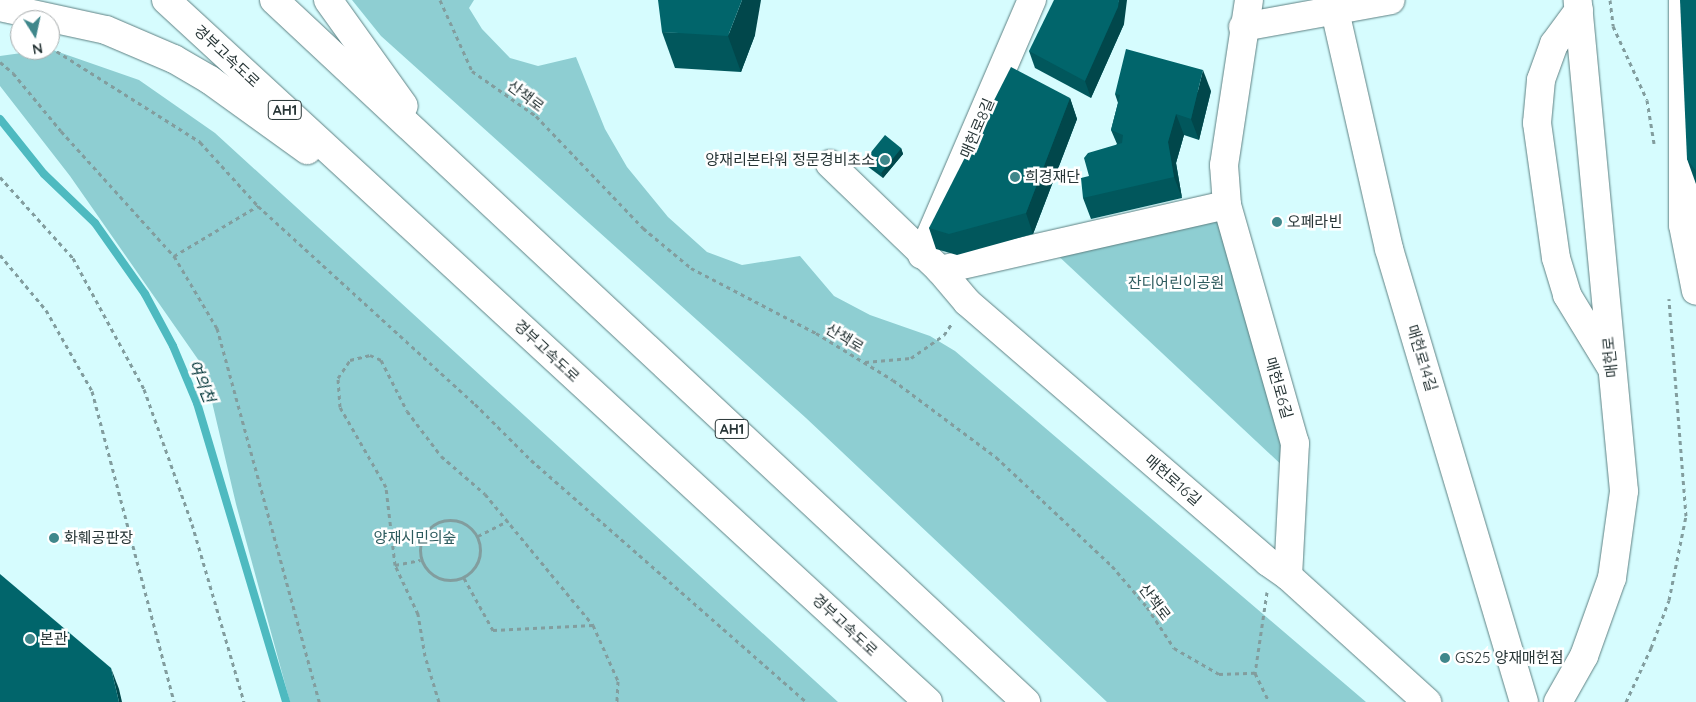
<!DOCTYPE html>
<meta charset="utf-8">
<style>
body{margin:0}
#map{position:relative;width:1696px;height:702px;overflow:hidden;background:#d6fcfe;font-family:Quicksand,"Noto Sans KR",sans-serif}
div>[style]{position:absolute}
.green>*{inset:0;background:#8eced2}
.stream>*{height:8px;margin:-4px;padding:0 4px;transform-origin:4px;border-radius:4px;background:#4ebac0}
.path>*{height:3px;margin-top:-1.5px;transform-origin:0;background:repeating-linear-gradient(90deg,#829d9e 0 4px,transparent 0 8px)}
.path>.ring{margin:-1.5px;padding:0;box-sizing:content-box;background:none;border:3px solid #829d9e;border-radius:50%}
.roads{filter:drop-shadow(0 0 1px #5e8183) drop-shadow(0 0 1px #5e8183)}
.minor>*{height:28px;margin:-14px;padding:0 14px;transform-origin:14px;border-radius:14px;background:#fff}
.major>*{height:28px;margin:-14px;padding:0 14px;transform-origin:14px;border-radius:14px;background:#fff}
.highway>*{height:28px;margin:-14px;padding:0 14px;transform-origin:14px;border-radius:14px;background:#fff}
.wall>*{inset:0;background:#01575c}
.shaded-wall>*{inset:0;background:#01474b}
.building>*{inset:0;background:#01656b;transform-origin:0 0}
.dots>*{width:14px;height:14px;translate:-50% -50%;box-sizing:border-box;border:2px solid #fff;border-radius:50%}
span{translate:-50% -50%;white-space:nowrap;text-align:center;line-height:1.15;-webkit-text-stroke:5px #fff;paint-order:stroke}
.shield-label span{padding:1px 4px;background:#fff;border:1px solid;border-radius:4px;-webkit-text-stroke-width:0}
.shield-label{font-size:14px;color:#273536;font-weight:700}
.street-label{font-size:15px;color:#273536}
.poi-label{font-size:15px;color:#273536}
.right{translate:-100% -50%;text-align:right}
.left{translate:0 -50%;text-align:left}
.park-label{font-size:15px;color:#2d5b5e}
.water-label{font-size:16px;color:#003437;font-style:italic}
.north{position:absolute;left:10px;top:10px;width:50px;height:50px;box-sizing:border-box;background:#fff;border:1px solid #a9aeaf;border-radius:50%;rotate:170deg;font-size:14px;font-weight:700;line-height:20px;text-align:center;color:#273536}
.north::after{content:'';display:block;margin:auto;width:18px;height:22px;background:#3f878b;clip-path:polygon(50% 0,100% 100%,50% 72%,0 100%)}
</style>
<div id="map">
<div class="green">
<i style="clip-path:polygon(352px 0,474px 0,469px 8px,482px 29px,510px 58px,538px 66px,576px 57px,605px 129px,627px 167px,668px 217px,707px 252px,742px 265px,800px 256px,834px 296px,870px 315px,930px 336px,955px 351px,1366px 702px,1107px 702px,806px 418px,381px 36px)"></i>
<i style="clip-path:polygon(50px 49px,139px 80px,215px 133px,838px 702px,290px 702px,236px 504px,204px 368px,70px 176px,0 86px,0 56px)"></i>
<i style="clip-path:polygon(1216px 213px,1286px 442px,1287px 470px,1052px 250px)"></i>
</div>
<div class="stream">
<i style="left:0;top:119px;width:70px;rotate:51.3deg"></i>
<i style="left:44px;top:174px;width:71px;rotate:43.9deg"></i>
<i style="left:95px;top:223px;width:87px;rotate:54.8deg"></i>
<i style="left:145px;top:294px;width:59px;rotate:61.7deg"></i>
<i style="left:173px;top:346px;width:62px;rotate:67.2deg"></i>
<i style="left:197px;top:403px;width:312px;rotate:73.4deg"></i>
</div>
<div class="path">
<i style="left:440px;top:0;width:78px;rotate:65.7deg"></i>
<i style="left:472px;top:71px;width:78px;rotate:35.1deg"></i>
<i style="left:536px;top:116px;width:155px;rotate:46.3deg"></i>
<i style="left:643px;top:228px;width:62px;rotate:39.8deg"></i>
<i style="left:691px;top:268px;width:141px;rotate:27.5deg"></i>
<i style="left:816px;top:333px;width:90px;rotate:31.4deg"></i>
<i style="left:893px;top:380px;width:129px;rotate:36.8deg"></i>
<i style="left:996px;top:457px;width:159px;rotate:43.2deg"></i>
<i style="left:1112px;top:566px;width:54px;rotate:49.5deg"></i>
<i style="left:1147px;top:607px;width:49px;rotate:56.6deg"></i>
<i style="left:1174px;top:648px;width:52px;rotate:30deg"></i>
<i style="left:1219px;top:674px;width:36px;rotate:-2deg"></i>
<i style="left:1610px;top:0;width:26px;rotate:83deg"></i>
<i style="left:1613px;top:26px;width:81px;rotate:65.3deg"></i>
<i style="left:1647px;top:100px;width:44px;rotate:80.8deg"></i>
<i style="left:50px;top:47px;width:178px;rotate:32.3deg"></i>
<i style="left:200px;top:142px;width:86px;rotate:47.8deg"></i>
<i style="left:0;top:62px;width:17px;rotate:40deg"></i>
<i style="left:13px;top:73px;width:75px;rotate:50.4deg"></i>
<i style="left:61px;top:131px;width:169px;rotate:47.9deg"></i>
<i style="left:174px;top:256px;width:84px;rotate:59.2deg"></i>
<i style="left:217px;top:328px;width:388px;rotate:74.7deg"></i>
<i style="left:0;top:177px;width:109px;rotate:48deg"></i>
<i style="left:73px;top:258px;width:149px;rotate:61.5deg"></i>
<i style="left:144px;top:389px;width:143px;rotate:70.4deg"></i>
<i style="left:192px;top:524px;width:185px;rotate:73.7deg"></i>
<i style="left:0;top:255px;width:72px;rotate:50.1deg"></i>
<i style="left:46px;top:310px;width:93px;rotate:60.4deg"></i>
<i style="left:92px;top:391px;width:322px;rotate:75.2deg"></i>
<i style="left:174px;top:256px;width:98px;rotate:-30.8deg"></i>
<i style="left:258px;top:206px;width:294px;rotate:42.4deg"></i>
<i style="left:475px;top:404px;width:79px;rotate:45deg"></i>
<i style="left:531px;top:460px;width:366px;rotate:41.3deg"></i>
<i style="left:865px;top:362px;width:46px;rotate:-5deg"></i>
<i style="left:911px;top:358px;width:40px;rotate:-34.9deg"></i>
<i style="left:944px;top:335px;width:14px;rotate:-56deg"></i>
<i class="ring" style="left:420px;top:520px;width:57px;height:57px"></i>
<i style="left:478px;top:536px;width:34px;rotate:-27deg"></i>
<i style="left:395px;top:565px;width:26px;rotate:-11deg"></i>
<i style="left:464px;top:578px;width:60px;rotate:60.9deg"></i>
<i style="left:493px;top:630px;width:100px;rotate:-2.9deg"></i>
<i style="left:1267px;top:592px;width:82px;rotate:98.4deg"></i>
<i style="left:1255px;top:673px;width:32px;rotate:64deg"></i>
<i style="left:439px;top:702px;width:48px;rotate:-106.9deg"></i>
<i style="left:425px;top:656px;width:43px;rotate:-99.5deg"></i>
<i style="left:418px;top:614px;width:54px;rotate:-115.1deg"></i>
<i style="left:395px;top:565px;width:79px;rotate:-96.6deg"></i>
<i style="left:386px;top:487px;width:92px;rotate:-119.9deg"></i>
<i style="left:340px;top:407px;width:29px;rotate:-94deg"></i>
<i style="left:338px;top:378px;width:22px;rotate:-56deg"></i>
<i style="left:350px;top:360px;width:21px;rotate:-14deg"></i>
<i style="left:370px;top:355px;width:12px;rotate:24deg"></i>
<i style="left:381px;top:360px;width:57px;rotate:63deg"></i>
<i style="left:407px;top:411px;width:56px;rotate:52.9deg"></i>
<i style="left:441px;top:456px;width:58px;rotate:40.8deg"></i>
<i style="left:485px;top:494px;width:170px;rotate:50.5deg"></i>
<i style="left:593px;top:625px;width:61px;rotate:65.9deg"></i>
<i style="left:618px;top:681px;width:21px;rotate:93deg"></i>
<i style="left:1626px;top:702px;width:60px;rotate:-65.2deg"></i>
<i style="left:1651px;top:648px;width:51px;rotate:-69.4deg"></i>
<i style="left:1669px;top:600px;width:86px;rotate:-78.6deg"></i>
<i style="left:1686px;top:516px;width:218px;rotate:-94.5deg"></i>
</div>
<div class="roads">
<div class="minor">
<i style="left:1249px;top:0;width:167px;rotate:98.6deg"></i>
<i style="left:1224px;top:165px;width:40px;rotate:85.7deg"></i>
<i style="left:1227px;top:205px;width:248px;rotate:74.1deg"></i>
<i style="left:1295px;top:443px;width:133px;rotate:93deg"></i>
<i style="left:1683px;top:0;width:225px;rotate:90deg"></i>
<i style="left:1683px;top:225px;width:67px;rotate:78.9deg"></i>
<i style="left:1579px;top:10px;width:42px;rotate:126.3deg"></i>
<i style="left:1554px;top:44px;width:38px;rotate:110deg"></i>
<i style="left:1541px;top:80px;width:43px;rotate:95.3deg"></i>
<i style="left:1537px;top:123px;width:136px;rotate:82deg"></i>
<i style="left:1556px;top:258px;width:39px;rotate:73deg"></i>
<i style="left:1567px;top:295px;width:84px;rotate:58.6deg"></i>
<i style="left:1335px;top:11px;width:244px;rotate:77.2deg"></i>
<i style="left:1389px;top:249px;width:473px;rotate:73.4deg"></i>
<i style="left:1243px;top:27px;width:150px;rotate:-10.3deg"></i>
<i style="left:830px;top:164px;width:153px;rotate:43.9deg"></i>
<i style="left:940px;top:270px;width:42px;rotate:49.8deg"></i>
<i style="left:967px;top:302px;width:398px;rotate:40.8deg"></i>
<i style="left:1268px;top:562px;width:24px;rotate:35deg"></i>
<i style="left:1288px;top:576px;width:188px;rotate:42.2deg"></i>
<i style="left:922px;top:255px;width:278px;rotate:-66.7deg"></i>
<i style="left:940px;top:270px;width:294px;rotate:-12.8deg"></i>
</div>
<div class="major">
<i style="left:1558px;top:702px;width:53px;rotate:-60.5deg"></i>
<i style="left:1584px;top:656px;width:83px;rotate:-70.3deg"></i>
<i style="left:1612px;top:578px;width:88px;rotate:-82.1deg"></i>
<i style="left:1624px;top:491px;width:493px;rotate:-95.4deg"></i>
</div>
<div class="highway">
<i style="left:166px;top:0;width:1036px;rotate:42.65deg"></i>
<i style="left:274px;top:0;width:1029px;rotate:43.03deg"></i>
<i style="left:328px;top:0;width:130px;rotate:54.4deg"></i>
<i style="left:0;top:7px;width:108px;rotate:12.2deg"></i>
<i style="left:106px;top:30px;width:74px;rotate:23.1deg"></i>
<i style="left:174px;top:59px;width:42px;rotate:30.3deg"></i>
<i style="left:210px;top:80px;width:120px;rotate:35.8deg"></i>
</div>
</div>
<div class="wall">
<i style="clip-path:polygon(1696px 0,1696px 184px,1687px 159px)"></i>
<i style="clip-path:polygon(1124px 24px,1091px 98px,1035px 68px,1029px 51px)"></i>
<i style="clip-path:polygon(662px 32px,755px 35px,741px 72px,675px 68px)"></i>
<i style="clip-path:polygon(1211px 91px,1199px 140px,1184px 135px,1176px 163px,1182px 198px,1091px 219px,1083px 198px,1089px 176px,1117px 144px,1111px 130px,1118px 103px,1115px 94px)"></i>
<i style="clip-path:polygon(1070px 98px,1077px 119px,1033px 234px,957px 255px,936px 249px,929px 228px)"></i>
<i style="clip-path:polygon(901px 148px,903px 154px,883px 178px,867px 166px,865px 160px)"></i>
</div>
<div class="shaded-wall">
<i style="clip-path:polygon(742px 0,761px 0,755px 35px,741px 72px,728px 36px)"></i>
<i style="clip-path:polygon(1119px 0,1127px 0,1124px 24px,1091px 98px,1085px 81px)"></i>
<i style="clip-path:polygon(1203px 70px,1211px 91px,1199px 140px,1191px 119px)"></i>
<i style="clip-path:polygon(1070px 98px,1077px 119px,1033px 234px,1026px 213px)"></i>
<i style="clip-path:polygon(1176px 114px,1184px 135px,1176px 163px,1182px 198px,1174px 177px,1168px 142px)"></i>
<i style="clip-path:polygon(901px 148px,903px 154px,883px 178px,881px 172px)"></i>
<i style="clip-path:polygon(111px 668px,119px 689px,122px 702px,119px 702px)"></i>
</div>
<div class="building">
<i style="clip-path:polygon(658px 0,742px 0,728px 36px,662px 32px)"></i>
<i style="clip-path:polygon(1054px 0,1119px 0,1118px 7px,1085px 81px,1029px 51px)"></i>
<i style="clip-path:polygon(1680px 0,1696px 0,1696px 171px,1687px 159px)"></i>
<i style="clip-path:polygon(1126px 49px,1203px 70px,1191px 119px,1176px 114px,1168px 142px,1174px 177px,1083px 198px,1081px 178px,1089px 176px,1084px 158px,1088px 153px,1122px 143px,1123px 135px,1111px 130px,1120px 95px,1115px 94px)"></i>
<i style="clip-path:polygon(1011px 67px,1070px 98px,1026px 213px,949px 234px,929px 228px)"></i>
<i style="left:885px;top:135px;width:21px;height:32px;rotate:39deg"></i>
<i style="clip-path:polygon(0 574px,111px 668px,119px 702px,0 702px)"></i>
</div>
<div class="dots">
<i style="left:885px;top:160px;background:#3f878b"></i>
<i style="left:1015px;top:177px;background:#3f878b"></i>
<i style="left:1277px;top:222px;background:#3f878b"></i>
<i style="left:54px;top:538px;background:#3f878b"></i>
<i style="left:30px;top:639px;background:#3f878b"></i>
<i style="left:1445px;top:658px;background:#3f878b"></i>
</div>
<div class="shield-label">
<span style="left:285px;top:110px">AH1</span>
<span style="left:732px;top:429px">AH1</span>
</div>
<div class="street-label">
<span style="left:227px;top:56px;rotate:43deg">경부고속도로</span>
<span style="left:526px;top:96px;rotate:37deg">산책로</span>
<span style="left:977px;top:128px;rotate:-67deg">매헌로8길</span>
<span style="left:845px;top:338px;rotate:31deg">산책로</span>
<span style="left:547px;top:351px;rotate:43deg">경부고속도로</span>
<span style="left:1610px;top:357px;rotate:-96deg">매헌로</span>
<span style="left:1422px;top:358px;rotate:73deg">매헌로14길</span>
<span style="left:1279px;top:388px;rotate:74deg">매헌로6길</span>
<span style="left:1173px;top:480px;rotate:41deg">매헌로16길</span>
<span style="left:1155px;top:602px;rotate:53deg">산책로</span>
<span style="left:845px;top:625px;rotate:43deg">경부고속도로</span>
</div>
<div class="poi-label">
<span class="right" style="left:875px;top:160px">양재리본타워 정문경비초소</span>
<span class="left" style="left:1025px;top:177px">희경재단</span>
<span class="left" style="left:1287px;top:222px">오페라빈</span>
<span class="left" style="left:64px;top:538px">화훼공판장</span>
<span class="left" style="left:40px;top:639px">본관</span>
<span class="left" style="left:1455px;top:658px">GS25 양재매헌점</span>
</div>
<div class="park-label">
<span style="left:1176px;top:283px">잔디어린이공원</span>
<span style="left:415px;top:538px">양재시민의숲</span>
</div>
<div class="water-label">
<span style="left:202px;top:381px;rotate:68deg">여의천</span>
</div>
<div class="north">N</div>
</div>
